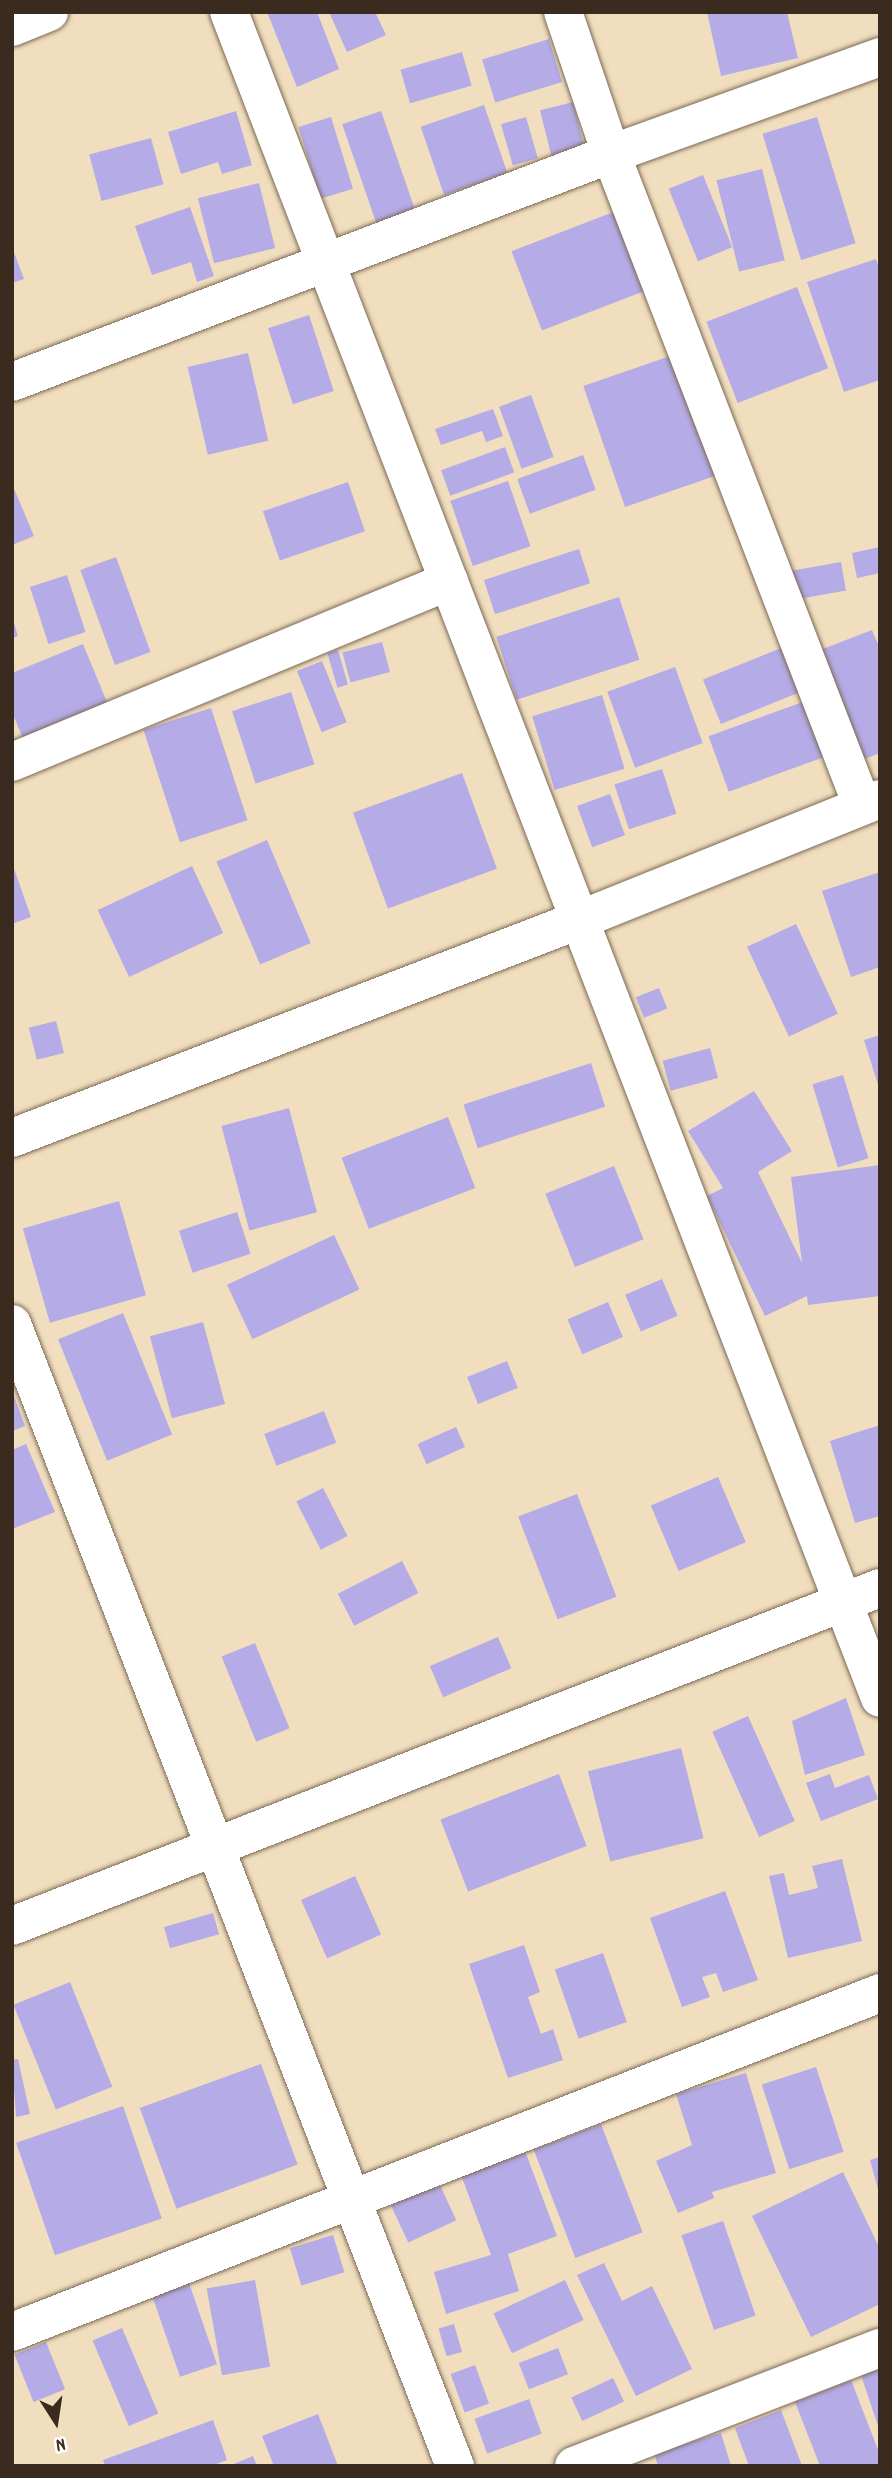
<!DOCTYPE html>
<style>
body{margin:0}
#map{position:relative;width:892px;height:2478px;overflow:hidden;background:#f1debe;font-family:Dekko,sans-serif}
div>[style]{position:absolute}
.building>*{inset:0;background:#b5abe6;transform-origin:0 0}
.roads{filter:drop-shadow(0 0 2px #7b6956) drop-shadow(0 0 2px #7b6956)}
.minor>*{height:38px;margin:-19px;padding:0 19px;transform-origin:19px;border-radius:19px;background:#fff}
span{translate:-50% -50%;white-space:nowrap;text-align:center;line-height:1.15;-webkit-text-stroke:5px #fff;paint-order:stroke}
.frame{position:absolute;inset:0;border:14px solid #3b2a1e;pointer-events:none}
.north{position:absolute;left:21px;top:2387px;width:70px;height:70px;-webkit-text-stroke:5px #fff;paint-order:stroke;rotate:168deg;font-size:19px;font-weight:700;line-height:28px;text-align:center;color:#3b2a1e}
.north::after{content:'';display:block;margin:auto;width:24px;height:32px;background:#3b2a1e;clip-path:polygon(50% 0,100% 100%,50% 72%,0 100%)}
</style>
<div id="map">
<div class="building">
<i style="clip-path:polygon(267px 12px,317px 12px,339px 69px,297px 87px)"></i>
<i style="clip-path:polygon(329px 12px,375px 12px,386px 35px,347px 52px)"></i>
<i style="clip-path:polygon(707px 12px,787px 12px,798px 58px,721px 76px)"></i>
<i style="left:549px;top:39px;width:45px;height:70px;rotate:73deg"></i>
<i style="left:462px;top:52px;width:35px;height:64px;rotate:74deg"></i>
<i style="left:573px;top:102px;width:57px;height:34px;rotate:76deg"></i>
<i style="left:484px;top:105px;width:72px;height:67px;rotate:71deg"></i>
<i style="clip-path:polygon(236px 111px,252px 165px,222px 174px,218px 162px,181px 174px,168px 132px)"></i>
<i style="left:381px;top:111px;width:107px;height:41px;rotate:71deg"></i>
<i style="left:331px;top:117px;width:75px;height:34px;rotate:73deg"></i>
<i style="left:526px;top:117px;width:43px;height:26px;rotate:74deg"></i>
<i style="left:817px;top:117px;width:132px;height:57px;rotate:73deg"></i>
<i style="left:151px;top:138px;width:48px;height:64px;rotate:75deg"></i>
<i style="left:762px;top:169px;width:94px;height:47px;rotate:76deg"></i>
<i style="left:703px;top:175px;width:78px;height:37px;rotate:68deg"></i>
<i style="left:259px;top:183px;width:67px;height:63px;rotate:76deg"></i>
<i style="clip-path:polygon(190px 207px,214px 276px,197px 282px,191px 262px,152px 275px,135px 226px)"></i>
<i style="left:616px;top:211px;width:85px;height:112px;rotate:69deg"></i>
<i style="clip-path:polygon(12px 247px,24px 279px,12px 283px)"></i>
<i style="clip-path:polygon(876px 259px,880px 271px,880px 380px,844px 392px,807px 282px)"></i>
<i style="left:797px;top:287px;width:87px;height:97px;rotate:69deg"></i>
<i style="left:309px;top:315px;width:80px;height:43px;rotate:72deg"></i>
<i style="left:248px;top:353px;width:90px;height:62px;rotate:77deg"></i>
<i style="left:676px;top:354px;width:128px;height:98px;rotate:71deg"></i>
<i style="left:531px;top:395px;width:66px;height:34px;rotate:70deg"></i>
<i style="clip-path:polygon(493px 409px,503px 436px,486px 442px,482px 431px,441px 445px,435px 429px)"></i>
<i style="left:505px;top:447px;width:27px;height:68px;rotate:70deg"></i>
<i style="left:583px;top:455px;width:37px;height:70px;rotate:70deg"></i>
<i style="left:508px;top:481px;width:69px;height:61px;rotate:71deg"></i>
<i style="left:348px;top:482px;width:52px;height:90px;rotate:71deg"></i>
<i style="clip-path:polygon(12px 484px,34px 536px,12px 545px)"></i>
<i style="clip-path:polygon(880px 547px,880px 573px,857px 578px,852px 553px)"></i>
<i style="left:579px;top:549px;width:36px;height:100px;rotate:72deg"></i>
<i style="left:116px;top:557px;width:101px;height:38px;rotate:70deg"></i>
<i style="left:841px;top:562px;width:29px;height:54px;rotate:80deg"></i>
<i style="left:67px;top:575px;width:60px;height:39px;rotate:72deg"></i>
<i style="left:619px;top:597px;width:66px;height:129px;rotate:72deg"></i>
<i style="clip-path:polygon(13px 620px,18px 636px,12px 638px,12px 621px)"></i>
<i style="clip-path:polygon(872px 630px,880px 649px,880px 753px,859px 761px,815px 652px)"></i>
<i style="left:382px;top:642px;width:31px;height:41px;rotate:75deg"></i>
<i style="clip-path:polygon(83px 644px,109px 707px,24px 741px,12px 712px,12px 673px)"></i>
<i style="left:791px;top:644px;width:48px;height:95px;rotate:68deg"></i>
<i style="left:338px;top:650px;width:36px;height:11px;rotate:74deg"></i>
<i style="left:322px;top:661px;width:66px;height:27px;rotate:68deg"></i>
<i style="left:675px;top:667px;width:81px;height:72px;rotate:70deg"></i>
<i style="left:291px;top:692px;width:76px;height:62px;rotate:72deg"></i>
<i style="left:602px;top:695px;width:77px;height:73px;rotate:73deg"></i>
<i style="left:811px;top:699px;width:59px;height:109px;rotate:70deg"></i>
<i style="left:211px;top:708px;width:118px;height:71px;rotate:72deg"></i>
<i style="left:662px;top:769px;width:47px;height:50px;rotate:72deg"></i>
<i style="left:462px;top:773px;width:102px;height:116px;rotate:70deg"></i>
<i style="left:610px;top:794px;width:44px;height:35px;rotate:70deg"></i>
<i style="left:267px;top:840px;width:112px;height:55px;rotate:67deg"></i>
<i style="clip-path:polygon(12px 863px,31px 917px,12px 924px)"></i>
<i style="left:192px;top:866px;width:74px;height:104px;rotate:65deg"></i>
<i style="clip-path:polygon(880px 872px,880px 967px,851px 977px,822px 891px)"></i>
<i style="left:796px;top:924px;width:99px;height:54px;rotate:65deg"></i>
<i style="left:659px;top:988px;width:22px;height:25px;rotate:68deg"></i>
<i style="left:56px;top:1021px;width:33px;height:28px;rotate:76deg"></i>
<i style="clip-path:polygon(880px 1035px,880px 1088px,879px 1088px,864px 1040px)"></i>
<i style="left:710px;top:1048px;width:31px;height:49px;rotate:75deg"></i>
<i style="left:591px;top:1063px;width:46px;height:134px;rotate:72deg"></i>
<i style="left:843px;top:1075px;width:87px;height:32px;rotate:73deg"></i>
<i style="clip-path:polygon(754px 1091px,792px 1151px,758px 1172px,802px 1263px,791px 1177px,880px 1165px,880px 1296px,808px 1305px,807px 1296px,765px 1316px,707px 1196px,723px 1188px,688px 1131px)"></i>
<i style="left:289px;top:1108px;width:108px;height:70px;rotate:75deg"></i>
<i style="left:448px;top:1117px;width:76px;height:114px;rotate:69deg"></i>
<i style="left:614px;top:1166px;width:79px;height:74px;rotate:68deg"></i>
<i style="left:119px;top:1201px;width:98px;height:100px;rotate:74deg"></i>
<i style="left:237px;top:1212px;width:44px;height:61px;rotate:72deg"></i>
<i style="left:334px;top:1235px;width:60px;height:118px;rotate:65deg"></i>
<i style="left:662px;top:1279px;width:40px;height:40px;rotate:67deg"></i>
<i style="left:608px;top:1302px;width:38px;height:44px;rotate:67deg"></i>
<i style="left:123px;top:1313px;width:131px;height:70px;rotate:68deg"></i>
<i style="left:203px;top:1322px;width:85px;height:55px;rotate:75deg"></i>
<i style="left:507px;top:1361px;width:29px;height:43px;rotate:68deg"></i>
<i style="clip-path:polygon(12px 1391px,25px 1426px,12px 1431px)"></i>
<i style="left:324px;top:1411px;width:34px;height:64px;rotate:69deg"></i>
<i style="clip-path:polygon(880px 1425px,880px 1516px,855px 1523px,830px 1441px)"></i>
<i style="left:456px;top:1427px;width:22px;height:42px;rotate:66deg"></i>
<i style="clip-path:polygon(26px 1444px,55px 1512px,12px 1529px,12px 1450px)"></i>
<i style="left:718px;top:1477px;width:71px;height:73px;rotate:67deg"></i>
<i style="left:323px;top:1488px;width:54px;height:30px;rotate:63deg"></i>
<i style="left:577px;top:1494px;width:110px;height:63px;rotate:69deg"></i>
<i style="left:402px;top:1561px;width:36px;height:72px;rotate:63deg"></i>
<i style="left:498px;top:1637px;width:34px;height:74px;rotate:67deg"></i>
<i style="left:255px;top:1643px;width:92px;height:36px;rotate:68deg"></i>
<i style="clip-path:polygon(846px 1698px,865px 1755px,805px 1775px,792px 1721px)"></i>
<i style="left:748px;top:1716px;width:115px;height:39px;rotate:66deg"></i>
<i style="left:681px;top:1748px;width:93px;height:96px;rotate:76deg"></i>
<i style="left:559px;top:1774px;width:77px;height:127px;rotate:69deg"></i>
<i style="clip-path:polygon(830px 1774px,835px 1788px,869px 1775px,878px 1799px,821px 1821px,806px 1783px)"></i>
<i style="clip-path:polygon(842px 1859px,862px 1941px,788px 1958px,769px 1876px,784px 1873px,789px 1895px,818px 1888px,812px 1866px)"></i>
<i style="left:355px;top:1876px;width:64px;height:59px;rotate:66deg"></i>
<i style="clip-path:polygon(725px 1891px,758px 1980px,723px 1992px,716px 1973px,702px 1977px,710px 1997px,682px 2007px,650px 1918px)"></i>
<i style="left:213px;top:1913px;width:22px;height:51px;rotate:74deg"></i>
<i style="clip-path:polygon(524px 1945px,540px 1992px,528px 1997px,541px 2034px,553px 2029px,563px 2060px,508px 2078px,469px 1964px)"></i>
<i style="left:603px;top:1953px;width:73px;height:51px;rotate:71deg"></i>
<i style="left:70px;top:1982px;width:113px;height:61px;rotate:68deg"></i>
<i style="clip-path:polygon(18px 2059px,30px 2114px,16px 2117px,12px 2060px)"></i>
<i style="left:261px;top:2064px;width:107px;height:129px;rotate:70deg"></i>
<i style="left:816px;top:2067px;width:89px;height:57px;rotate:72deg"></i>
<i style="clip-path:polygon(746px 2073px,776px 2173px,712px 2192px,714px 2198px,678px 2213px,656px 2161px,692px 2145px,676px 2094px)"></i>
<i style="left:123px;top:2106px;width:119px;height:113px;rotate:71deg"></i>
<i style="left:601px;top:2124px;width:116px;height:72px;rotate:69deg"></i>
<i style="clip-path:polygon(525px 2151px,557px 2236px,508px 2254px,519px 2291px,446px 2314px,434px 2272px,491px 2255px,461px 2175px)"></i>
<i style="clip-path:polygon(880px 2157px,880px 2192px,879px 2193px,870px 2160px)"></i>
<i style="clip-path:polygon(843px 2172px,880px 2249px,880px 2304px,811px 2337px,752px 2216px)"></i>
<i style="left:439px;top:2183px;width:41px;height:53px;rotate:65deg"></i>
<i style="left:723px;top:2221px;width:100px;height:44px;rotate:71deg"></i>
<i style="left:333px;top:2235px;width:39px;height:45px;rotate:73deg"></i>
<i style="clip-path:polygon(604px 2263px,622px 2301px,652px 2286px,692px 2369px,636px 2396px,577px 2275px)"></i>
<i style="left:188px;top:2280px;width:89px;height:39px;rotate:71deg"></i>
<i style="left:255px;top:2280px;width:88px;height:49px;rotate:80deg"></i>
<i style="left:565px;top:2280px;width:44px;height:79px;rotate:65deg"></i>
<i style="left:454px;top:2324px;width:29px;height:16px;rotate:74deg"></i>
<i style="left:122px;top:2328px;width:93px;height:32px;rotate:67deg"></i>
<i style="left:46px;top:2342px;width:51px;height:34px;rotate:68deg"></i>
<i style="left:558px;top:2348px;width:28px;height:42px;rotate:69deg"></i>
<i style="left:475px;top:2365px;width:41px;height:26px;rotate:70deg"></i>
<i style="clip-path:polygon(880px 2365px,880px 2429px,879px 2429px,860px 2372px)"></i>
<i style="left:613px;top:2378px;width:26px;height:46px;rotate:65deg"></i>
<i style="clip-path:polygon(851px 2380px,880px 2455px,880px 2466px,820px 2466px,795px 2402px)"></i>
<i style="left:529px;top:2399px;width:37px;height:58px;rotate:70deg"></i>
<i style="clip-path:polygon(781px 2410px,802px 2466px,749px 2466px,735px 2428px)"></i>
<i style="clip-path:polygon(318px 2414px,338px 2466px,274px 2466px,262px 2436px)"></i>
<i style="clip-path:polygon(213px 2420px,227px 2460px,211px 2466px,105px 2466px,103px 2460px)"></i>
<i style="clip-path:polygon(721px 2433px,731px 2466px,658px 2466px,654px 2453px)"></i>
<i style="clip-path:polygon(253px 2456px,257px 2466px,229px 2466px)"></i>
</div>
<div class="roads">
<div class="minor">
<i style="left:229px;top:12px;width:1807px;rotate:68.89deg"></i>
<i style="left:563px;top:12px;width:150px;rotate:71.3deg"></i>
<i style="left:611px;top:154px;width:698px;rotate:68.92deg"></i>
<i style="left:12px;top:27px;width:40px;rotate:-22deg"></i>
<i style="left:12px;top:382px;width:641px;rotate:-20.84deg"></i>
<i style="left:611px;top:154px;width:286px;rotate:-19.8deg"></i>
<i style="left:12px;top:762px;width:473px;rotate:-22.5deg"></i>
<i style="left:12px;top:1138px;width:607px;rotate:-21.03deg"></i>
<i style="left:579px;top:920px;width:324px;rotate:-21.9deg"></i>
<i style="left:12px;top:1324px;width:1225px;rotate:68.8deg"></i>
<i style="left:12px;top:1926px;width:931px;rotate:-21.28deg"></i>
<i style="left:12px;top:2332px;width:932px;rotate:-21.33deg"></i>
<i style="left:574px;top:2466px;width:328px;rotate:-21.1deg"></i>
</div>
</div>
<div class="frame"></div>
<div class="north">N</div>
</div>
